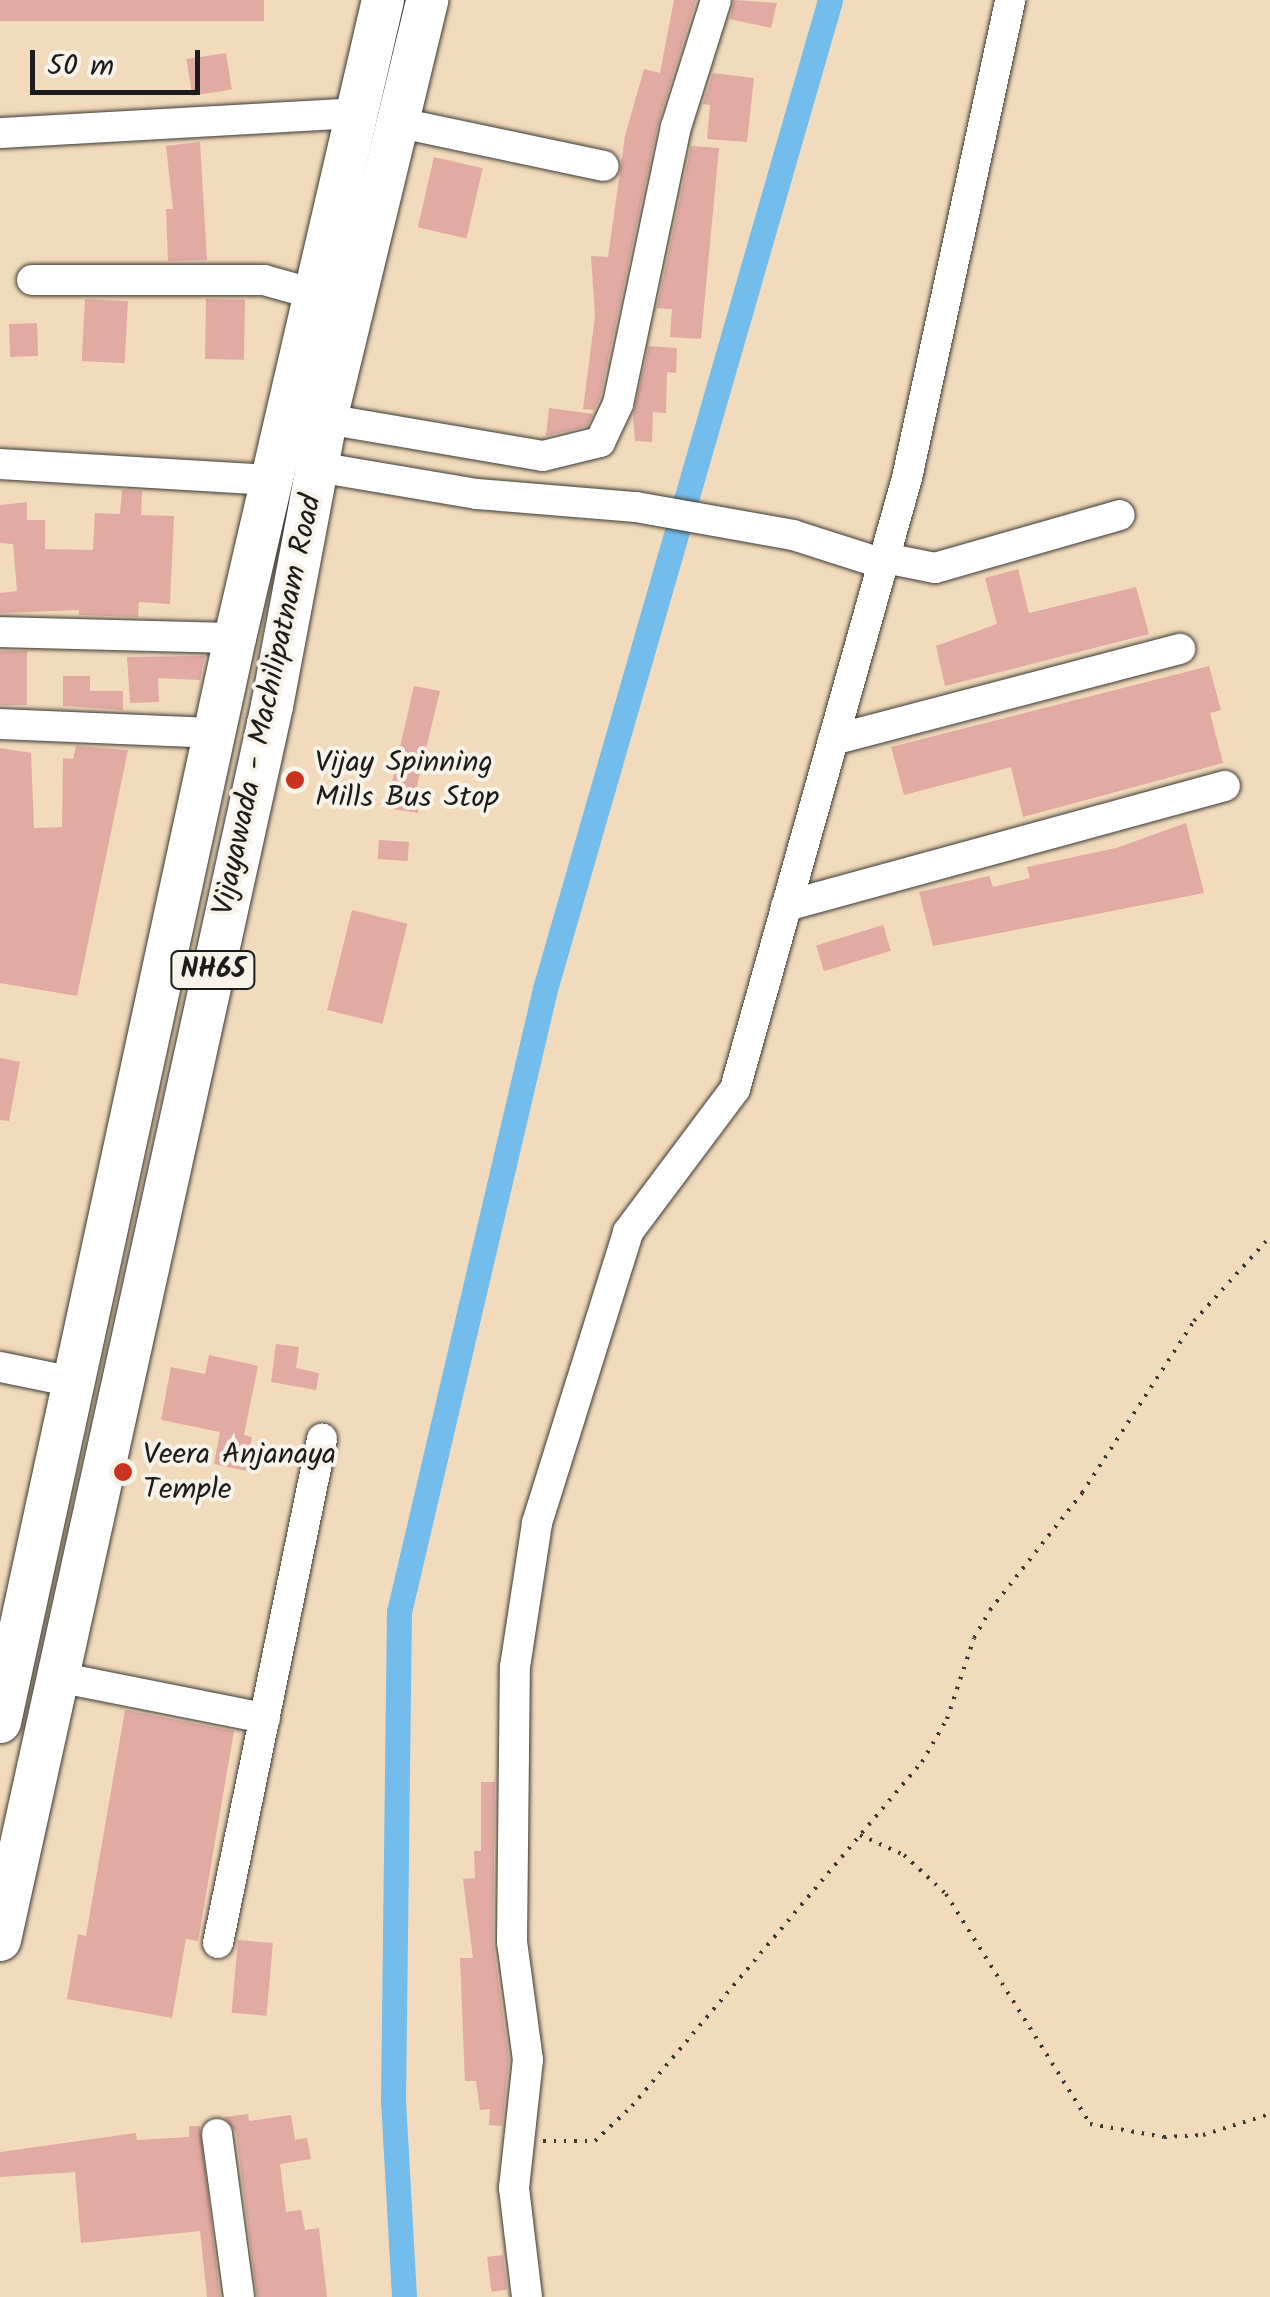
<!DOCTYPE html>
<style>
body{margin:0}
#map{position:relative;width:1270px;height:2297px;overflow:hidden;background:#f2dbbc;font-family:Kalam,sans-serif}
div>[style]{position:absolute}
.canal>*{height:25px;margin:-12.5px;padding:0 12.5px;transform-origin:12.5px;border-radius:12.5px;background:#72bdeb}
.building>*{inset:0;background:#e1aaa2;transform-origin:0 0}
.path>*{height:4px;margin-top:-2px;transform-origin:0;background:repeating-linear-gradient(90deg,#3c3934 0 2.5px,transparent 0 10.5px)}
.roads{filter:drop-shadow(0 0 2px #3c3934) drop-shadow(0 0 2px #3c3934)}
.minor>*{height:30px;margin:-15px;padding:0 15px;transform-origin:15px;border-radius:15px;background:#fff}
.highway>*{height:42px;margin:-21px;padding:0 21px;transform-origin:21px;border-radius:21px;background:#fff}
.dots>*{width:28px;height:28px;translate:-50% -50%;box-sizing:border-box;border:5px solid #f7f3e8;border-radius:50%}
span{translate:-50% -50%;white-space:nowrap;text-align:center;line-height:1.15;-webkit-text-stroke:8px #f7f3e8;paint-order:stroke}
.shield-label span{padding:2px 8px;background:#f7f3e8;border:2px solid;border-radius:8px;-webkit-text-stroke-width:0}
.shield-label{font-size:28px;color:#1c1c1c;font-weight:700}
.street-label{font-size:30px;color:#1c1c1c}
.poi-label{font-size:30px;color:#1c1c1c}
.left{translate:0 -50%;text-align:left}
.scale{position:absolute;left:30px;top:50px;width:170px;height:45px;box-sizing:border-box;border:5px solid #1c1c1c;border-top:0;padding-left:12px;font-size:30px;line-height:35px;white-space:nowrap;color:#1c1c1c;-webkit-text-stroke:8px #f7f3e8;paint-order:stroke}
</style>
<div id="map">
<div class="canal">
<i style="left:404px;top:2297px;width:197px;rotate:-93.2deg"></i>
<i style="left:393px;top:2100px;width:488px;rotate:-89.3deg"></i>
<i style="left:399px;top:1612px;width:640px;rotate:-76.81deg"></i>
<i style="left:545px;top:989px;width:1029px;rotate:-73.92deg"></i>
</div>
<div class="building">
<i style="left:0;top:0;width:264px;height:21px"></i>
<i style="clip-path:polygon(674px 0,696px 0,658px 123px,600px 398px,594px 410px,583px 409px,595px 316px,591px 256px,608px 257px,625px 136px,644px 69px,660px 73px)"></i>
<i style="clip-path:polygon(734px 0,777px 3px,771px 28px,730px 19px)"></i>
<i style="left:226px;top:53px;width:37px;height:40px;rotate:81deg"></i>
<i style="clip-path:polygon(713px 73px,754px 78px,747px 142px,707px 139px,710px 105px,703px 104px)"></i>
<i style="clip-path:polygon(200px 142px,207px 260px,168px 261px,166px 209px,173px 209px,166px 146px)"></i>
<i style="clip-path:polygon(691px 146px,719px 148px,701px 339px,670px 337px,672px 309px,657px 308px)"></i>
<i style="left:434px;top:157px;width:50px;height:72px;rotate:13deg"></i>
<i style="left:85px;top:299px;width:43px;height:62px;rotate:3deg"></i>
<i style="left:206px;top:299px;width:39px;height:60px;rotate:1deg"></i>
<i style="left:37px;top:323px;width:33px;height:28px;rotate:88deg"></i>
<i style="clip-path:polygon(649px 346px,677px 348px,676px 373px,667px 372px,666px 413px,653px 412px,652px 442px,635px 441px,633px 416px)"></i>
<i style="clip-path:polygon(549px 408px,593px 414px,587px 426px,546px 436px)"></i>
<i style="clip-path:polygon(122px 490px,142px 491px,141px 515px,174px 516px,170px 604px,139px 602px,138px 617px,79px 615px,79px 610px,0 613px,0 593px,17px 591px,13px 544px,0 543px,0 505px,27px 502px,27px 520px,45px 520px,45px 549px,93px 550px,95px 513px,120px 514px)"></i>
<i style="clip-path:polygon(1018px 569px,1029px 613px,1136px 587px,1149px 634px,945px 686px,936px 646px,997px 624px,985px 578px)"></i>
<i style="left:0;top:651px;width:27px;height:54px"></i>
<i style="clip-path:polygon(205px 656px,200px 680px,158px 678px,159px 702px,130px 703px,127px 657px)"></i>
<i style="clip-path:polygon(1209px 666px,1221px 710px,1210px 713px,1223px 763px,1023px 817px,1011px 767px,904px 795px,891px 747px)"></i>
<i style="clip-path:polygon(63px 676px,90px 676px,90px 691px,123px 691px,123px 710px,63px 706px)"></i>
<i style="clip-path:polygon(414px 686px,440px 691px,416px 790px,418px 813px,386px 808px)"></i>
<i style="clip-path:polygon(76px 746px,128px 750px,77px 996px,0 983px,0 748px,31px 753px,34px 828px,62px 827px,63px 758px,73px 759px)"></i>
<i style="clip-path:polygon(1186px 823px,1204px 893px,933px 946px,919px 892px,989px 876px,993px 887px,1030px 878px,1027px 867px,1116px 848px)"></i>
<i style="left:379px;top:840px;width:30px;height:19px;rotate:4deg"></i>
<i style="left:352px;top:910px;width:57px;height:103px;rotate:14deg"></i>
<i style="left:883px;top:925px;width:27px;height:70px;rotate:73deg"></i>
<i style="clip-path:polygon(0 1058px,20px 1062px,9px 1121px,0 1120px)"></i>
<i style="clip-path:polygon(276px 1344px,299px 1347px,296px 1368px,319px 1373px,316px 1390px,271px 1382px)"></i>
<i style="clip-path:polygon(209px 1355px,258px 1366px,244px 1435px,252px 1437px,246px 1471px,214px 1464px,220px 1432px,161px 1420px,171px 1367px,205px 1374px)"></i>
<i style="clip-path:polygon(125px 1710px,234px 1731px,198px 1941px,186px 1939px,172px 2018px,67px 1999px,78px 1934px,86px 1936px)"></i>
<i style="clip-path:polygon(481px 1782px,495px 1782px,493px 1942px,509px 2060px,502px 2126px,489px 2125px,490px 2109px,480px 2110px,476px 2081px,465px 2081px,460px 1958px,473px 1958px,463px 1879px,475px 1878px,474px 1851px,481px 1851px)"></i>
<i style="left:238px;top:1940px;width:35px;height:73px;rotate:5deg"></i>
<i style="clip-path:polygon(248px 2114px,249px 2121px,291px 2115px,295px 2140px,307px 2138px,311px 2159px,280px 2164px,286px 2212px,301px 2210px,305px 2230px,319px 2228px,327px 2297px,257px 2297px,236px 2132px,224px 2117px)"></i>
<i style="clip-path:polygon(189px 2126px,200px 2126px,220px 2297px,207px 2297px,200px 2231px,81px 2243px,75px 2172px,0 2177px,0 2152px,136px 2133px,137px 2140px,189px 2137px)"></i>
<i style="left:503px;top:2255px;width:35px;height:16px;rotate:83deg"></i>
</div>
<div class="path">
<i style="left:860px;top:1835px;width:48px;rotate:24.4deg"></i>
<i style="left:904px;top:1855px;width:57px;rotate:42.9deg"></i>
<i style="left:946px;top:1894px;width:271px;rotate:57.9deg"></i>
<i style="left:1090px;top:2124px;width:75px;rotate:10deg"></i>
<i style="left:1164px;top:2137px;width:39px;rotate:-3deg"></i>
<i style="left:1203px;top:2135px;width:70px;rotate:-17.4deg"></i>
<i style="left:543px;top:2141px;width:52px"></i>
<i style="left:595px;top:2141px;width:51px;rotate:-43.4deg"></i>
<i style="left:632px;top:2106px;width:450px;rotate:-49.9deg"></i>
<i style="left:922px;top:1762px;width:50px;rotate:-59.8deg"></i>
<i style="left:947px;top:1719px;width:85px;rotate:-71.6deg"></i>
<i style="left:974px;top:1638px;width:32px;rotate:-60deg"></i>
<i style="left:990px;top:1610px;width:149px;rotate:-51.8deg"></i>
<i style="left:1082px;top:1493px;width:205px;rotate:-56.9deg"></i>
<i style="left:1194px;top:1321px;width:113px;rotate:-47.9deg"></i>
</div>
<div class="roads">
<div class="minor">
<i style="left:400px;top:123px;width:208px;rotate:11.9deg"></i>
<i style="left:0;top:133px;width:359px;rotate:-3.2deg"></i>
<i style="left:32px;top:280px;width:232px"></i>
<i style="left:264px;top:280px;width:52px;rotate:15.6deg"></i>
<i style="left:326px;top:419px;width:220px;rotate:9.7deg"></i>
<i style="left:543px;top:456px;width:59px;rotate:-13.8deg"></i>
<i style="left:600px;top:442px;width:42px;rotate:-64.7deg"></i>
<i style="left:618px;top:404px;width:283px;rotate:-78.2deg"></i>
<i style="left:676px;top:127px;width:133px;rotate:-72.5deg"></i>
<i style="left:0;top:464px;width:271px;rotate:3.4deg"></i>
<i style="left:317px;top:467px;width:162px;rotate:9.6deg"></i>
<i style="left:477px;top:494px;width:160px;rotate:4.7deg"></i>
<i style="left:636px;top:507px;width:159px;rotate:10.1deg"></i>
<i style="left:793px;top:535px;width:96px;rotate:17.7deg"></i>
<i style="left:885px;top:558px;width:51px;rotate:11.3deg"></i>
<i style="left:935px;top:568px;width:192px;rotate:-16deg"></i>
<i style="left:0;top:632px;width:235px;rotate:1.5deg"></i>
<i style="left:0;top:724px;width:215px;rotate:2.4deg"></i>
<i style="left:833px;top:740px;width:359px;rotate:-14.7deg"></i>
<i style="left:786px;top:906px;width:455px;rotate:-15.3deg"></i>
<i style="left:0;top:1367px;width:76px;rotate:11.5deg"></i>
<i style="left:57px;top:1677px;width:212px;rotate:11.2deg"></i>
<i style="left:218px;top:1943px;width:515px;rotate:-78.34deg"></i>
<i style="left:217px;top:2134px;width:164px;rotate:82.3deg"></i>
<i style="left:527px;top:2297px;width:110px;rotate:-96.8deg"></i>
<i style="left:514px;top:2188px;width:129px;rotate:-83.8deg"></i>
<i style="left:528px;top:2060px;width:119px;rotate:-97.7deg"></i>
<i style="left:512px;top:1942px;width:275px;rotate:-89.4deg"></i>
<i style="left:515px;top:1667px;width:146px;rotate:-81.3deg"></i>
<i style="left:537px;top:1523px;width:305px;rotate:-72.6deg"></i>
<i style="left:628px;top:1232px;width:179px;rotate:-53.2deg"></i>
<i style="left:735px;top:1089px;width:635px;rotate:-74.28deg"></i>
<i style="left:907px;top:478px;width:489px;rotate:-77.8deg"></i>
</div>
<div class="highway">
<i style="left:0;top:1722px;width:1109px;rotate:-77.77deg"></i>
<i style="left:235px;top:638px;width:655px;rotate:-76.94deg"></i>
<i style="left:0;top:1940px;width:1264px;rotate:-77.57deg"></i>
<i style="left:272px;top:706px;width:292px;rotate:-79.3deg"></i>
<i style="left:326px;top:419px;width:431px;rotate:-76.4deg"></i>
</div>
</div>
<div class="dots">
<i style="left:295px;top:780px;background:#c8321e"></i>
<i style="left:123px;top:1472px;background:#c8321e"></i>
</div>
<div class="shield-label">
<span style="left:213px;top:970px">NH65</span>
</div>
<div class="street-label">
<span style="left:268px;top:705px;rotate:-78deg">Vijayawada - Machilipatnam Road</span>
</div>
<div class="poi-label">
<span class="left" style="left:315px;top:780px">Vijay Spinning<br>Mills Bus Stop</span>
<span class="left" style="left:143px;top:1472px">Veera Anjanaya<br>Temple</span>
</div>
<div class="scale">50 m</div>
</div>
